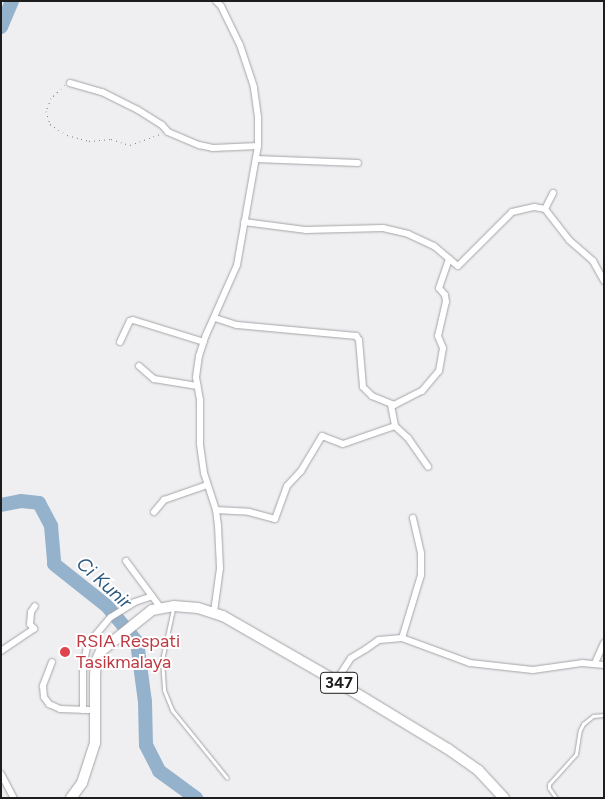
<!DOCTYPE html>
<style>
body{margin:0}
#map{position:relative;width:605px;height:799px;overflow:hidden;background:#efeff2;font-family:Figtree,sans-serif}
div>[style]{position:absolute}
.river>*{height:14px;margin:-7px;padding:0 7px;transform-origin:7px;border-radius:7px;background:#94b2cc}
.path>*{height:1px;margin-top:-0.5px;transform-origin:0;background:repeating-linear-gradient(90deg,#828284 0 1px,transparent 0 5px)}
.roads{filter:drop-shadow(0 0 1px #a4a4a7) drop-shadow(0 0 1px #a4a4a7)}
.service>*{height:3px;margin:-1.5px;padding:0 1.5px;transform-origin:1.5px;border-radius:1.5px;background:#fff}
.minor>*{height:6px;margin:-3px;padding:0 3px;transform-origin:3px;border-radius:3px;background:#fff}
.primary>*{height:10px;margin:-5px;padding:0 5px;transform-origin:5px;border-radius:5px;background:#fff}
.dots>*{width:14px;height:14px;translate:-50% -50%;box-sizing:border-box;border:2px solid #fff;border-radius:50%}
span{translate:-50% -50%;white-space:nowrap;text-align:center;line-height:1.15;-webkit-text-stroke:4px #fff;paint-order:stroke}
.shield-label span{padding:1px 4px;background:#fff;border:1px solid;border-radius:4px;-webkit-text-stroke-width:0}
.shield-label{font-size:16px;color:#1d1d1e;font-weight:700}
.health-label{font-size:18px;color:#be3a42}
.left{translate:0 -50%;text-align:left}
.water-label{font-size:19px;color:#2c5a80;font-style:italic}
.frame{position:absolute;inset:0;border:2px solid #1d1d1e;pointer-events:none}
</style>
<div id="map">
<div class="river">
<i style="left:1px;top:27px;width:28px;rotate:-67deg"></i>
<i style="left:1px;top:505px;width:20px;rotate:-11deg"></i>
<i style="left:21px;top:501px;width:18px;rotate:6deg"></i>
<i style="left:39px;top:503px;width:26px;rotate:62deg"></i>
<i style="left:51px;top:526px;width:38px;rotate:85deg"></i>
<i style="left:54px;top:564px;width:68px;rotate:38.4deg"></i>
<i style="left:107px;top:606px;width:47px;rotate:50.2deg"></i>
<i style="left:137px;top:642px;width:61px;rotate:82.4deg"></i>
<i style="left:145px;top:702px;width:43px;rotate:88.7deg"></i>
<i style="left:146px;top:745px;width:29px;rotate:63deg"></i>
<i style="left:159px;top:771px;width:46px;rotate:36.1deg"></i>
</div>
<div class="path">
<i style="left:65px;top:85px;width:19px;rotate:137deg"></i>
<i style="left:51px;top:98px;width:14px;rotate:111deg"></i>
<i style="left:46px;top:111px;width:14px;rotate:73deg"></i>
<i style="left:50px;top:124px;width:20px;rotate:33deg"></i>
<i style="left:67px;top:135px;width:23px;rotate:15deg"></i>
<i style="left:89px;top:141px;width:22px;rotate:-5deg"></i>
<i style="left:111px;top:139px;width:20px;rotate:18deg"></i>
<i style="left:130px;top:145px;width:32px;rotate:-20deg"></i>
</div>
<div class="roads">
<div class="service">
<i style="left:173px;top:609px;width:52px;rotate:102.2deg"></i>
<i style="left:162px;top:660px;width:30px;rotate:86deg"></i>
<i style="left:164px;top:690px;width:22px;rotate:68deg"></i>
<i style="left:172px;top:710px;width:87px;rotate:51deg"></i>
<i style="left:556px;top:798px;width:12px;rotate:-125deg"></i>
<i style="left:549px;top:788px;width:4px;rotate:-90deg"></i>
<i style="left:549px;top:784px;width:40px;rotate:-48deg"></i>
<i style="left:576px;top:754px;width:24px;rotate:-81deg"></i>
<i style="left:580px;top:730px;width:7px;rotate:-63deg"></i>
<i style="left:583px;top:724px;width:13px;rotate:-39deg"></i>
<i style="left:593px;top:716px;width:11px;rotate:-5deg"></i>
</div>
<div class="minor">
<i style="left:70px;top:83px;width:33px;rotate:16deg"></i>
<i style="left:102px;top:92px;width:40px;rotate:26.6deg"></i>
<i style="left:138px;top:110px;width:28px;rotate:32deg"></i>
<i style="left:162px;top:125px;width:9px;rotate:49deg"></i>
<i style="left:168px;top:132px;width:34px;rotate:23deg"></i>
<i style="left:199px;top:145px;width:14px;rotate:12deg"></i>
<i style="left:213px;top:148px;width:45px;rotate:-2.5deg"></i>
<i style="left:256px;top:159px;width:102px;rotate:2.2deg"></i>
<i style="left:545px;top:209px;width:39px;rotate:52deg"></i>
<i style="left:569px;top:240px;width:32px;rotate:41deg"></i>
<i style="left:593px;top:261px;width:23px;rotate:61deg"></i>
<i style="left:244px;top:222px;width:63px;rotate:7.4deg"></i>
<i style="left:306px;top:230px;width:77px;rotate:-1.5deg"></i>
<i style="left:383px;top:228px;width:26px;rotate:13deg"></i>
<i style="left:408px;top:234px;width:29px;rotate:25deg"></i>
<i style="left:434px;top:246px;width:31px;rotate:40deg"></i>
<i style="left:458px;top:266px;width:76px;rotate:-45deg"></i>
<i style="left:512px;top:212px;width:23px;rotate:-13deg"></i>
<i style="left:534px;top:207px;width:11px;rotate:10deg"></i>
<i style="left:545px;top:209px;width:18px;rotate:-63deg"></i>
<i style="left:215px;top:318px;width:23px;rotate:18deg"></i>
<i style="left:237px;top:325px;width:120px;rotate:5.3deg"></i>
<i style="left:356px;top:336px;width:5px;rotate:53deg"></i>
<i style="left:359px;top:340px;width:47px;rotate:85.1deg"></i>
<i style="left:363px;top:387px;width:13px;rotate:45deg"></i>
<i style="left:372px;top:396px;width:24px;rotate:22deg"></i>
<i style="left:394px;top:405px;width:31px;rotate:-27deg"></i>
<i style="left:422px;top:391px;width:26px;rotate:-50deg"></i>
<i style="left:439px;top:371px;width:23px;rotate:-80deg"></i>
<i style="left:443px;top:348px;width:13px;rotate:-113deg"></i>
<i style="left:438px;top:336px;width:35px;rotate:-77deg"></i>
<i style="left:446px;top:302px;width:7px;rotate:-98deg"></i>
<i style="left:445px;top:295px;width:9px;rotate:-131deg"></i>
<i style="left:439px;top:288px;width:31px;rotate:-71deg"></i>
<i style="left:120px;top:342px;width:23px;rotate:-65deg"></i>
<i style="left:130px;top:321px;width:3px;rotate:-18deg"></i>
<i style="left:133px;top:320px;width:74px;rotate:17.2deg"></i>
<i style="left:139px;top:366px;width:20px;rotate:41deg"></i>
<i style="left:154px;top:379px;width:44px;rotate:9.2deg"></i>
<i style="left:391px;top:405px;width:21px;rotate:79deg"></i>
<i style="left:216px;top:510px;width:33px;rotate:3deg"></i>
<i style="left:249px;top:512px;width:27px;rotate:15deg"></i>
<i style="left:275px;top:519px;width:35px;rotate:-70deg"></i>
<i style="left:287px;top:486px;width:21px;rotate:-47deg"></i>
<i style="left:301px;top:471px;width:41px;rotate:-59deg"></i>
<i style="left:322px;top:436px;width:22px;rotate:21deg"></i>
<i style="left:343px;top:444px;width:55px;rotate:-19.1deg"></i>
<i style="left:395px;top:426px;width:18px;rotate:43deg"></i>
<i style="left:408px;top:438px;width:35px;rotate:55deg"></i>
<i style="left:154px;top:512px;width:16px;rotate:-50deg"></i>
<i style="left:164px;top:500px;width:46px;rotate:-19.2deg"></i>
<i style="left:126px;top:561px;width:57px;rotate:53.5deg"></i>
<i style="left:214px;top:612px;width:44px;rotate:-82.2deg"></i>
<i style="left:220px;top:568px;width:42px;rotate:-92.7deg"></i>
<i style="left:218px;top:526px;width:16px;rotate:-97deg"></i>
<i style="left:216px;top:510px;width:39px;rotate:-108deg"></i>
<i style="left:204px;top:473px;width:30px;rotate:-98deg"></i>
<i style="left:200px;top:443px;width:43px;rotate:-90deg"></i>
<i style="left:200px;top:400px;width:23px;rotate:-100deg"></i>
<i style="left:196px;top:377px;width:21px;rotate:-82deg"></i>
<i style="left:199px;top:356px;width:22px;rotate:-72deg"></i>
<i style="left:206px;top:335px;width:77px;rotate:-66.1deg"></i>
<i style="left:237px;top:265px;width:121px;rotate:-80deg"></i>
<i style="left:258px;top:146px;width:29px;rotate:-90deg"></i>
<i style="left:258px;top:117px;width:30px;rotate:-98deg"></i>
<i style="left:254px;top:87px;width:44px;rotate:-108.4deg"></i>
<i style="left:240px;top:45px;width:43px;rotate:-116deg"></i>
<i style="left:221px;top:6px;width:7px;rotate:-135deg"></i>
<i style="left:402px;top:638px;width:66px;rotate:-73.2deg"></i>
<i style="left:421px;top:575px;width:22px;rotate:-90deg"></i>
<i style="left:421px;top:553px;width:36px;rotate:-103deg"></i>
<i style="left:1px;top:651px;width:40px;rotate:-34deg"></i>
<i style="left:34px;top:629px;width:6px;rotate:-129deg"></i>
<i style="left:30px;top:624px;width:12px;rotate:-85deg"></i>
<i style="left:31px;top:612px;width:7px;rotate:-56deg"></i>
<i style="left:52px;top:662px;width:26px;rotate:111deg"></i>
<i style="left:43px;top:686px;width:11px;rotate:85deg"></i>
<i style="left:44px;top:697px;width:9px;rotate:54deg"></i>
<i style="left:49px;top:704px;width:12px;rotate:24deg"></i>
<i style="left:60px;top:709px;width:36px;rotate:2deg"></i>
<i style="left:595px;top:663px;width:22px;rotate:-66deg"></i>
<i style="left:336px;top:681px;width:27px;rotate:-57deg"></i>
<i style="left:351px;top:658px;width:17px;rotate:-31deg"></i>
<i style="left:366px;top:649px;width:16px;rotate:-35deg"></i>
<i style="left:379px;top:640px;width:23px;rotate:-5deg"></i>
<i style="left:402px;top:638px;width:72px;rotate:20.2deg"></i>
<i style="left:470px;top:663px;width:63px;rotate:6.3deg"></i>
<i style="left:533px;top:670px;width:49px;rotate:-8.1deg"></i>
<i style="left:582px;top:663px;width:22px;rotate:5deg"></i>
<i style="left:83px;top:710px;width:45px;rotate:-90deg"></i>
<i style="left:83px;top:665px;width:22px;rotate:-77deg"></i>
<i style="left:88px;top:644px;width:35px;rotate:-50deg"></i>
<i style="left:111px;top:617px;width:28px;rotate:-32deg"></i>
<i style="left:135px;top:602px;width:18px;rotate:-19deg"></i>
<i style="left:1px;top:774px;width:27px;rotate:62deg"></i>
</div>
<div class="primary">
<i style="left:71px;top:798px;width:19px;rotate:-54deg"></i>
<i style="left:82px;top:783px;width:42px;rotate:-72deg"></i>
<i style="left:95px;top:743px;width:67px;rotate:-90deg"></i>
<i style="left:95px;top:676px;width:14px;rotate:-86deg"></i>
<i style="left:96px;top:662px;width:12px;rotate:-66deg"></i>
<i style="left:101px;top:651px;width:65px;rotate:-38.8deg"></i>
<i style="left:152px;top:610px;width:22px;rotate:-10deg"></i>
<i style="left:174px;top:606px;width:24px;rotate:5deg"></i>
<i style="left:198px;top:608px;width:26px;rotate:18deg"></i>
<i style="left:223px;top:616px;width:130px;rotate:29.9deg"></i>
<i style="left:336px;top:681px;width:131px;rotate:31.3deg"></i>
<i style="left:448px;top:749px;width:37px;rotate:35deg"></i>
<i style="left:478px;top:770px;width:38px;rotate:47deg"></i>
</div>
</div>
<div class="dots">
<i style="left:65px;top:652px;background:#e0444e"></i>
</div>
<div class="shield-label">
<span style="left:339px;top:683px">347</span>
</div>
<div class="health-label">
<span class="left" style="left:76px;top:652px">RSIA Respati<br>Tasikmalaya</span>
</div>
<div class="water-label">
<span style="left:104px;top:583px;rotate:42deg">Ci Kunir</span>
</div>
<div class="frame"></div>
</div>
